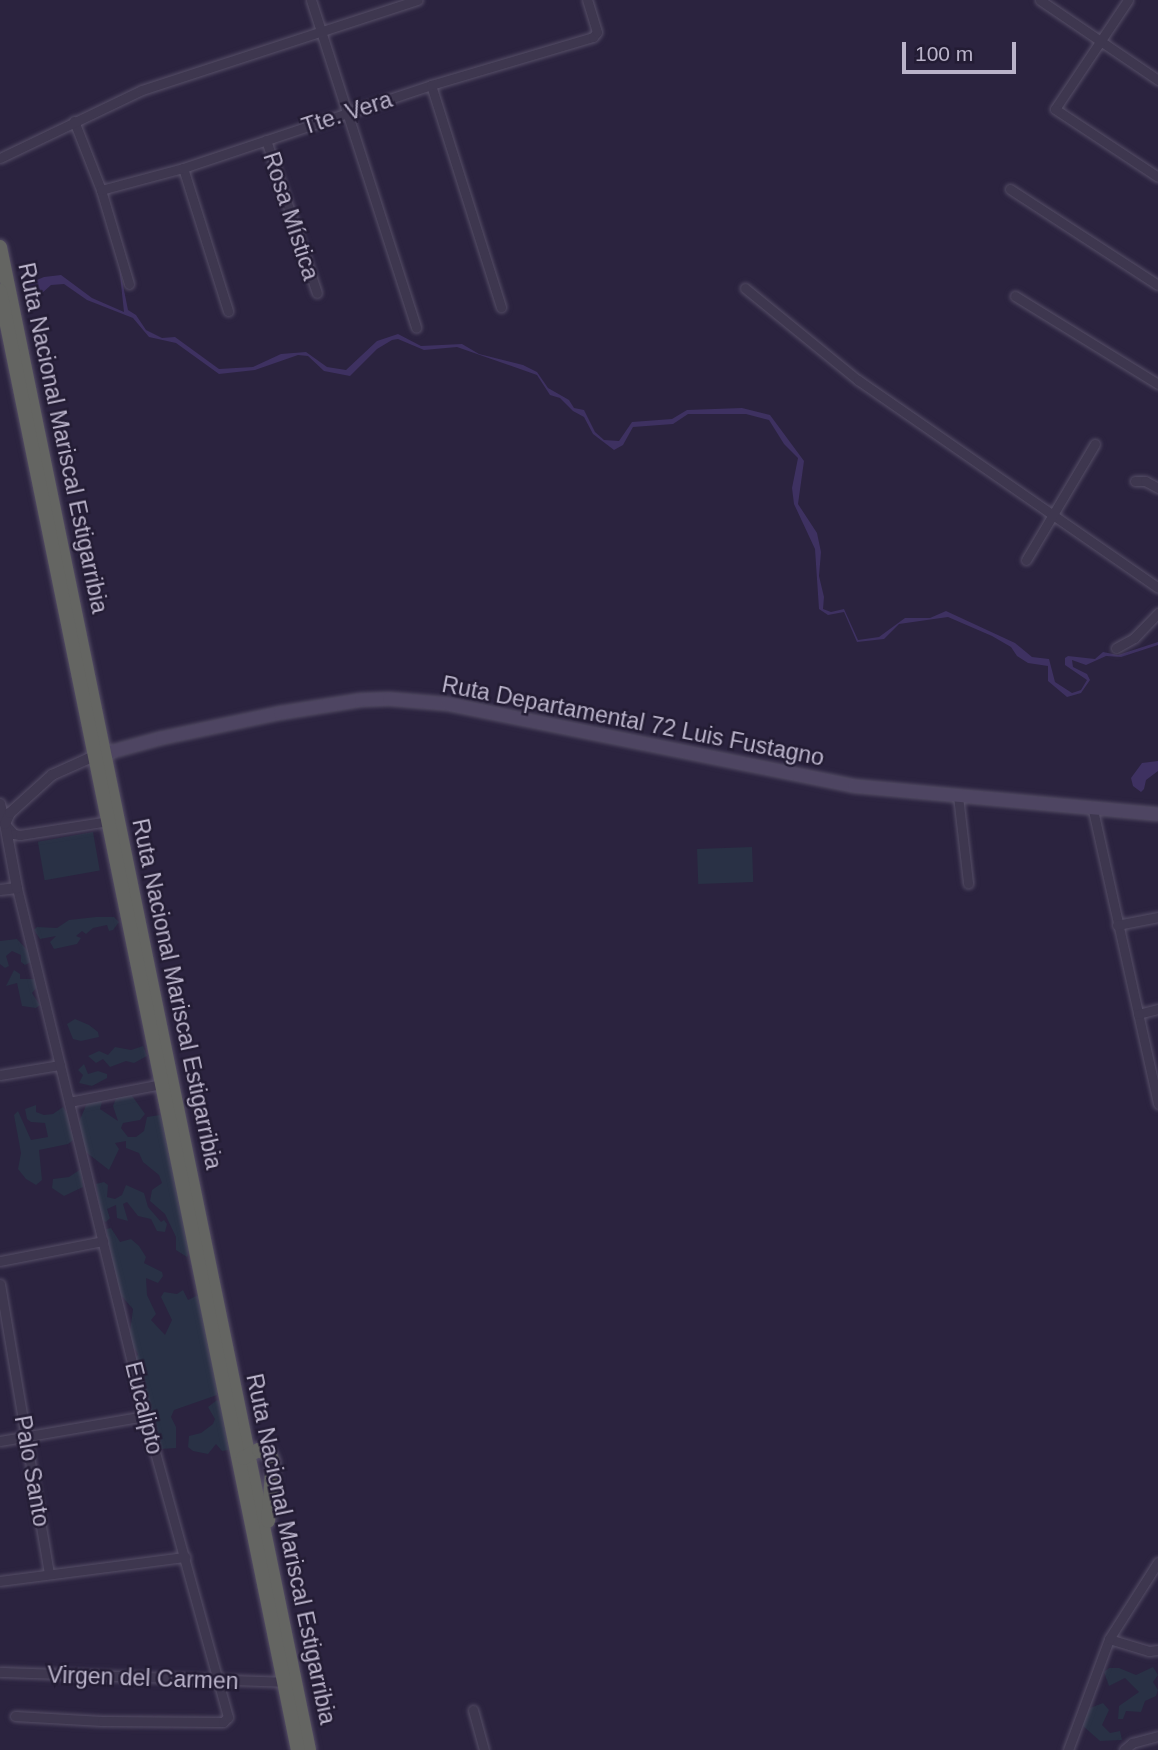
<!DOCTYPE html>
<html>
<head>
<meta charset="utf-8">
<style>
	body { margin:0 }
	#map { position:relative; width:1158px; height:1750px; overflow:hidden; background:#2b233f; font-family:Arial,sans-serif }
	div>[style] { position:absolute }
	.green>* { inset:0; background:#293145; transform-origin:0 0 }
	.water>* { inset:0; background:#3e3161 }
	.roads { filter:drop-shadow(0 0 2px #564f67) drop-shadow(0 0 2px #564f67) }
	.minor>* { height:9px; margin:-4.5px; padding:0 4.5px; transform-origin:4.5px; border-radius:4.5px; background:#3e374f }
	.tertiary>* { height:10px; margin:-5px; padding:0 5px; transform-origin:5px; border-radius:5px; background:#3e374f }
	.secondary>* { height:12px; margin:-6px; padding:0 6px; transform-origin:6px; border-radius:6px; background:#4e4562 }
	.trunk>* { height:14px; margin:-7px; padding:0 7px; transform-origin:7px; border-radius:7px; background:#646562 }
	span { translate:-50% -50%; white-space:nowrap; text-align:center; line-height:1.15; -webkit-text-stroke:5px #231c34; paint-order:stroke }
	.street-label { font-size:23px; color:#bab3ca }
	.scale { position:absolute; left:902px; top:42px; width:114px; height:32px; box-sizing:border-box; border:4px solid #bab3ca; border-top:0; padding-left:9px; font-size:21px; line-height:24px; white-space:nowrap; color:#bab3ca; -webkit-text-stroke:5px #231c34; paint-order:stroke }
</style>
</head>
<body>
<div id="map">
	<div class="green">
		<div style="left:93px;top:832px;width:39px;height:56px;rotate:80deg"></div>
		<div style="left:752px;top:847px;width:35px;height:55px;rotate:88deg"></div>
		<div style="clip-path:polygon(96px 917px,114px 917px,119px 922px,113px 930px,109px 931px,107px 925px,93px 928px,86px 934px,82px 931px,76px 936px,81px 938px,77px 944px,54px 949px,50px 942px,56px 936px,40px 939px,34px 930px,37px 927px,57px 928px,69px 920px)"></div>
		<div style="clip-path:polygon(17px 939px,29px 952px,31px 962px,25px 965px,21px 962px,21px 955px,12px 951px,6px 956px,9px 966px,5px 968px,0 964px,0 941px)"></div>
		<div style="clip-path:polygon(14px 970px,20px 974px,20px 979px,34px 979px,37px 987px,32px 993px,40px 1005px,36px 1008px,22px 1006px,17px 983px,6px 986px)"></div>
		<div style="clip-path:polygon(75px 1019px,89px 1025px,98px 1032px,99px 1037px,81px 1041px,73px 1039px,67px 1024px)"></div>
		<div style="clip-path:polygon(143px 1046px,147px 1056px,134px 1063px,126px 1061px,110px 1067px,103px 1059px,96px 1063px,88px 1056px,99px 1051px,108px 1055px,115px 1047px,131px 1050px)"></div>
		<div style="clip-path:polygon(84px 1064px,88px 1074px,98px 1071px,107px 1074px,107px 1078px,92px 1086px,79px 1083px,83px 1075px,78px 1070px)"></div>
		<div style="clip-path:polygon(130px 1093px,145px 1114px,140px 1120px,123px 1123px,121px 1128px,128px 1137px,136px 1137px,144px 1131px,147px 1117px,160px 1115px,165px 1129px,191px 1246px,187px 1257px,176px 1250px,176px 1237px,165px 1214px,150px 1201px,152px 1190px,162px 1183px,159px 1175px,143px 1162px,139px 1153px,126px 1148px,126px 1141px,115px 1143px,119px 1149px,109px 1170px,82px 1149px,79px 1122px,87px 1103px,98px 1098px,102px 1102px,100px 1109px,118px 1121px,113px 1106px,117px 1096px)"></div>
		<div style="clip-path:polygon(36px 1105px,36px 1112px,44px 1115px,53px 1114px,63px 1107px,71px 1120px,70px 1130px,76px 1138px,68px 1144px,39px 1150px,42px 1180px,36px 1185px,26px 1179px,18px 1169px,21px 1153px,14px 1115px,18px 1111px,31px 1140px,48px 1137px,45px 1123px,31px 1122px,27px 1119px,25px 1109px)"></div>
		<div style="clip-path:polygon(81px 1169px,83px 1187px,64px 1196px,52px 1188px,53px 1179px,69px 1177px)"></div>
		<div style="clip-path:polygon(104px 1182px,108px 1185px,107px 1197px,115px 1199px,122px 1195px,126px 1185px,144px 1193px,148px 1207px,161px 1222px,164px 1220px,167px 1224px,165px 1232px,157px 1231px,151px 1219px,138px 1216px,127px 1202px,123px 1204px,128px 1221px,117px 1218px,116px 1205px,107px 1209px,110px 1218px,106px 1222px,102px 1220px,96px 1184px)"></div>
		<div style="clip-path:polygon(111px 1228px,120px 1242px,131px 1239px,139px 1246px,146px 1257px,144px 1263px,162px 1272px,163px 1276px,158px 1283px,146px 1278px,147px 1295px,156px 1314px,151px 1320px,165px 1335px,172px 1320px,161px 1297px,164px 1292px,177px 1294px,183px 1290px,188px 1300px,200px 1294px,219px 1382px,217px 1395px,174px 1410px,171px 1417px,176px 1427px,176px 1448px,161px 1449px,155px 1416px,148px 1413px,142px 1389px,145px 1380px,137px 1370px,135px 1359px,138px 1354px,129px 1340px,133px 1309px,119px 1293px,106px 1229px)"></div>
		<div style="clip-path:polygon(217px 1400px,223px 1404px,229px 1450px,222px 1451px,216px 1444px,208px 1454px,193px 1451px,188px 1447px,189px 1436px,201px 1433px,213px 1424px,215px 1419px,208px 1407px)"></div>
		<div style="clip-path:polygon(1153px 1667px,1158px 1675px,1153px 1682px,1158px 1690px,1156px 1696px,1145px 1701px,1141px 1712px,1126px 1711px,1123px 1719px,1118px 1719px,1119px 1706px,1139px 1692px,1125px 1678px,1109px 1686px,1104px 1672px,1109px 1668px,1119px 1668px,1136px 1675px)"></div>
		<div style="clip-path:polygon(1103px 1703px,1109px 1710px,1102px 1725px,1110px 1733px,1120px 1731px,1122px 1740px,1100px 1741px,1082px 1725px,1085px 1710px)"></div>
	</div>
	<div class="water">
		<div style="clip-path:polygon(119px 265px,128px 310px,136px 315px,146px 330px,162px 338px,175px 337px,219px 369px,253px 367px,281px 354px,306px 352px,327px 367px,346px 370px,377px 341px,398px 334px,421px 346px,462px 344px,479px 354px,523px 365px,537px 372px,548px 388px,569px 400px,574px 408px,584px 410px,595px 432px,604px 440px,619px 441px,632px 422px,672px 419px,687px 410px,742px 408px,770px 415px,804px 461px,798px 504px,817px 533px,821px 552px,819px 576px,824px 597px,823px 609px,831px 612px,844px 609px,858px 640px,879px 637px,905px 618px,930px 618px,946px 611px,1015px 643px,1032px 657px,1049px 659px,1055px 682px,1072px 693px,1081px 690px,1087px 680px,1065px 665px,1065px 658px,1068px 656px,1095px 659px,1103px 652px,1118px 655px,1158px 642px,1158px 645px,1121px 657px,1106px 656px,1086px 665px,1072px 660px,1073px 667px,1087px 674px,1090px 680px,1081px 693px,1067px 697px,1048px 681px,1048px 666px,1028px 663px,1017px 656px,1011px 647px,992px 636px,948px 617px,899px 624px,884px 639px,857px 642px,844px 612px,828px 615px,819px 609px,815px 549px,794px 504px,792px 488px,798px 458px,784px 444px,769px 420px,746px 414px,688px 414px,673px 424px,633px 427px,623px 445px,614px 450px,593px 434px,584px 417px,573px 411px,560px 398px,550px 395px,537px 375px,457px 347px,424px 350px,398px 339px,392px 340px,377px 349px,350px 376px,324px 371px,308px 356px,298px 355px,255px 370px,219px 374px,176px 343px,149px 337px,133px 318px,87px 300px,64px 284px,51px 285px,30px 304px,25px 285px,44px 277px,61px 275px,92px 298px,124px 312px)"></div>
		<div style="clip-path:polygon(1158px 761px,1158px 771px,1146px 780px,1144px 789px,1141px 792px,1133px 786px,1131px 778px,1142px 763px)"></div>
	</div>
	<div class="roads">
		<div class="minor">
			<div style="left:311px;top:0;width:344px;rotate:72.2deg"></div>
			<div style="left:1040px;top:0;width:143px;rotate:34.1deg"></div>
			<div style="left:1128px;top:0;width:131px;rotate:123.8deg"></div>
			<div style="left:1055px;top:109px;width:123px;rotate:33.4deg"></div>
			<div style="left:431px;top:85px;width:233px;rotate:72.5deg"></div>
			<div style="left:74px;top:121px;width:74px;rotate:68.6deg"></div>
			<div style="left:101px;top:190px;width:98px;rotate:73.4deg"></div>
			<div style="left:266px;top:140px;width:161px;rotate:71.6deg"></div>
			<div style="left:0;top:158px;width:157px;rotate:-25.6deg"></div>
			<div style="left:142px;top:90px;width:290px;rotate:-18.1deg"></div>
			<div style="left:183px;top:168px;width:150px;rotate:72.5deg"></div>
			<div style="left:1010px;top:189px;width:176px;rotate:33deg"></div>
			<div style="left:101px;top:190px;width:85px;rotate:-15deg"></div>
			<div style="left:183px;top:168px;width:262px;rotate:-18.5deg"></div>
			<div style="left:431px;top:85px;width:169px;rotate:-16.5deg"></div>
			<div style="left:593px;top:37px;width:6px;rotate:-51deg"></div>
			<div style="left:597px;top:32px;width:34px;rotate:-107deg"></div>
			<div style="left:745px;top:288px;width:146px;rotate:39.2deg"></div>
			<div style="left:858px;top:380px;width:365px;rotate:34.7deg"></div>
			<div style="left:1015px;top:296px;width:168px;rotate:31.6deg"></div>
			<div style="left:1135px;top:481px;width:10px"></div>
			<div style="left:1145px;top:481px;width:15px;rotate:28deg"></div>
			<div style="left:1026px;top:560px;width:135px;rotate:-59.3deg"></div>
			<div style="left:1116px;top:648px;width:21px;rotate:-29deg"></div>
			<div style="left:1134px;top:638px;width:35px;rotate:-46deg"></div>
			<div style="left:958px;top:796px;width:88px;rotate:83.4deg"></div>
			<div style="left:0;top:803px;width:22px;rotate:77deg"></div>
			<div style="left:5px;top:824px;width:13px;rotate:48deg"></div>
			<div style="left:14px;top:834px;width:6px;rotate:9deg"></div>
			<div style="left:20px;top:835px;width:89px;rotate:-9deg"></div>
			<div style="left:1093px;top:810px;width:301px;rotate:77.5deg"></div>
			<div style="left:1117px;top:925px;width:42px;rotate:-11deg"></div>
			<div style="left:1138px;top:1014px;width:21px;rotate:-14deg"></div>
			<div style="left:0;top:1075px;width:61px;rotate:-9.5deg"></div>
			<div style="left:69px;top:1102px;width:95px;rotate:-11deg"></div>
			<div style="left:0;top:1261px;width:105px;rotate:-11deg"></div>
			<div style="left:0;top:1284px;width:294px;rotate:80.4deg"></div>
			<div style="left:0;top:1441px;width:147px;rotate:-9.8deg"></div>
			<div style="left:0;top:1581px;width:187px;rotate:-7.4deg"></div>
			<div style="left:1109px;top:1639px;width:42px;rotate:16.7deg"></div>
			<div style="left:1149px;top:1651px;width:9px;rotate:-6deg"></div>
			<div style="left:0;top:1672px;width:285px;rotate:2deg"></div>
			<div style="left:473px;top:1710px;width:41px;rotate:74.6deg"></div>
			<div style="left:15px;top:1716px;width:87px;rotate:3.3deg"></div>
			<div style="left:102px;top:1721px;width:121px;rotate:0.5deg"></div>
			<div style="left:223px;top:1722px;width:7px;rotate:-45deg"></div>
			<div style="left:228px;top:1717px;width:312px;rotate:-105.4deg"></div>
			<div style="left:145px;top:1416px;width:543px;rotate:-103.63deg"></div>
			<div style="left:1068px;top:1750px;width:118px;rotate:-69.7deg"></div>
			<div style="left:1109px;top:1639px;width:91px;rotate:-57.5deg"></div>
			<div style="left:1124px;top:1750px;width:11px;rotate:-41deg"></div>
			<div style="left:1132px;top:1743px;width:27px;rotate:-15deg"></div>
		</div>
		<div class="tertiary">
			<div style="left:0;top:890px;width:17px;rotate:-7deg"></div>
			<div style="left:17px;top:888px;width:65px;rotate:-100.6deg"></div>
			<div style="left:5px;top:824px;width:12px;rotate:-66deg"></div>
			<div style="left:10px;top:813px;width:57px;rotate:-42.1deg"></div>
			<div style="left:52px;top:775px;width:46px;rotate:-24.3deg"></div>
		</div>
		<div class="secondary">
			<div style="left:96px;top:756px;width:68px;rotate:-15.3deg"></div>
			<div style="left:162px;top:738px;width:121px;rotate:-12deg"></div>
			<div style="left:280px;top:713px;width:82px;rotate:-9.1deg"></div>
			<div style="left:361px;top:700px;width:28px;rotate:-2deg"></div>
			<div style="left:389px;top:699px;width:59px;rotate:4.8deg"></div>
			<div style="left:448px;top:704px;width:414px;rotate:11.4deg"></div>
			<div style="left:854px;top:786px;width:305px;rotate:5.3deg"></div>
		</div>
		<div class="trunk">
			<div style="left:0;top:247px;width:1534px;rotate:78.38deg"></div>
			<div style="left:0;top:291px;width:1489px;rotate:78.46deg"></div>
			<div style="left:243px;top:1458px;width:18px;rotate:-27deg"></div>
			<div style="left:259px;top:1450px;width:12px;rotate:24deg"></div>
			<div style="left:270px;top:1455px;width:8px;rotate:67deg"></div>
			<div style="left:273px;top:1462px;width:59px;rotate:94.8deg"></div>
		</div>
	</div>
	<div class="street-label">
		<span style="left:347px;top:113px;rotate:-18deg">Tte. Vera</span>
		<span style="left:291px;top:216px;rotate:72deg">Rosa Mística</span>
		<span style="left:63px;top:438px;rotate:78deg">Ruta Nacional Mariscal Estigarribia</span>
		<span style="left:633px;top:721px;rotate:11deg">Ruta Departamental 72 Luis Fustagno</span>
		<span style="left:177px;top:994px;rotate:78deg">Ruta Nacional Mariscal Estigarribia</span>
		<span style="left:144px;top:1408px;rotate:76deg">Eucalipto</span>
		<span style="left:32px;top:1471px;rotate:80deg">Palo Santo</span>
		<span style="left:291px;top:1549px;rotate:78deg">Ruta Nacional Mariscal Estigarribia</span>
		<span style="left:143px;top:1678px;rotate:2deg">Virgen del Carmen</span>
	</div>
	<div class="scale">100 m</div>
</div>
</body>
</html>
